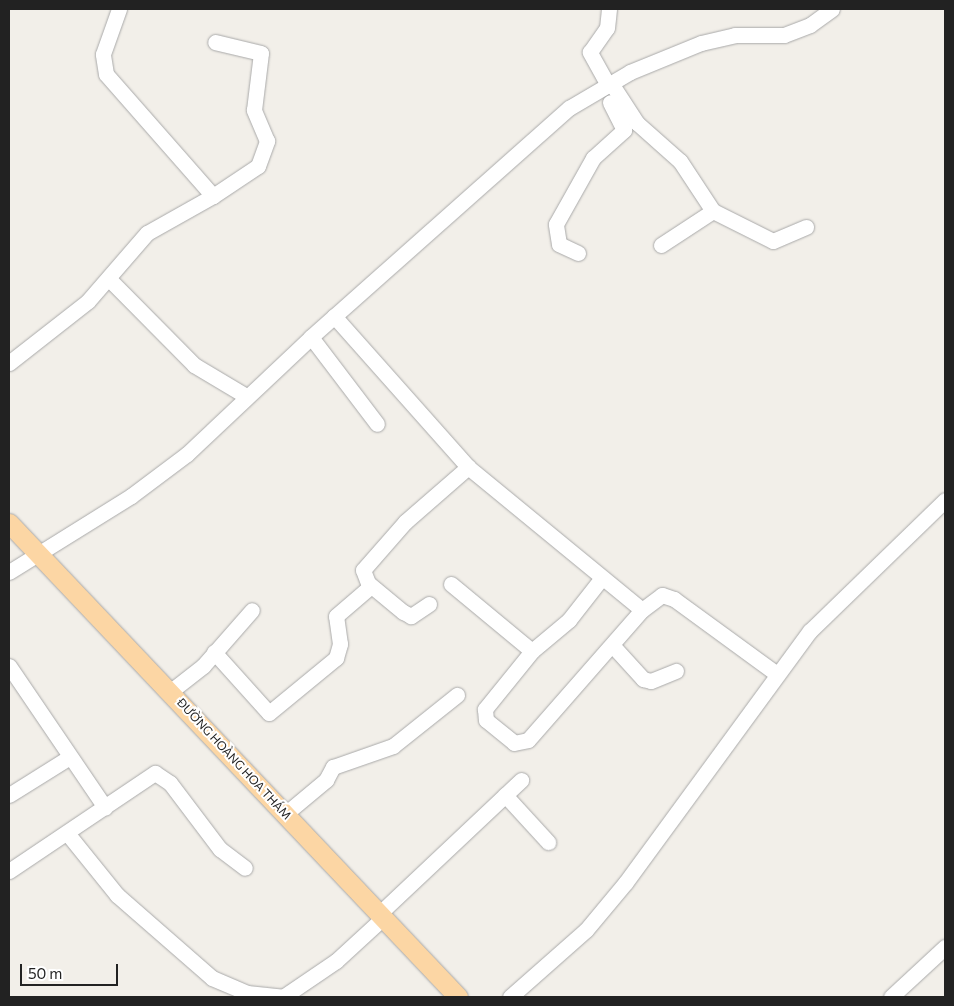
<!DOCTYPE html>
<html>
<head>
<meta charset="utf-8">
<style>
	body { margin:0 }
	#map { position:relative; width:954px; height:1006px; overflow:hidden; background:#f2efe9; font-family:Commissioner,sans-serif }
	div>[style] { position:absolute }
	.roads { filter:drop-shadow(0 0 1px #a9a9a9) drop-shadow(0 0 1px #a9a9a9) }
	.minor>* { height:15px; margin:-7.5px; padding:0 7.5px; transform-origin:7.5px; border-radius:7.5px; background:#fff }
	.major>* { height:19px; margin:-9.5px; padding:0 9.5px; transform-origin:9.5px; border-radius:9.5px; background:#fcd6a4 }
	span { translate:-50% -50%; white-space:nowrap; text-align:center; line-height:1.15; -webkit-text-stroke:4px #fff; paint-order:stroke }
	.street-label { font-size:12px; color:#222 }
	.frame { position:absolute; inset:0; border:10px solid #222; pointer-events:none }
	.scale { position:absolute; left:20px; top:964px; width:98px; height:22px; box-sizing:border-box; border:2px solid #222; border-top:0; padding-left:6px; font-size:15px; line-height:18px; white-space:nowrap; color:#222; -webkit-text-stroke:4px #fff; paint-order:stroke }
</style>
</head>
<body>
<div id="map">
	<div class="roads">
		<div class="minor">
			<div style="left:611px;top:83px;width:48px;rotate:57deg"></div>
			<div style="left:637px;top:123px;width:57px;rotate:41.5deg"></div>
			<div style="left:680px;top:161px;width:60px;rotate:56.6deg"></div>
			<div style="left:713px;top:211px;width:67px;rotate:26.6deg"></div>
			<div style="left:773px;top:241px;width:36px;rotate:-23deg"></div>
			<div style="left:608px;top:85px;width:38px;rotate:-119deg"></div>
			<div style="left:590px;top:52px;width:29px;rotate:-55deg"></div>
			<div style="left:607px;top:28px;width:19px;rotate:-84deg"></div>
			<div style="left:213px;top:196px;width:54px;rotate:-33.7deg"></div>
			<div style="left:258px;top:166px;width:27px;rotate:-70deg"></div>
			<div style="left:267px;top:141px;width:34px;rotate:-113deg"></div>
			<div style="left:254px;top:110px;width:57px;rotate:-83deg"></div>
			<div style="left:261px;top:53px;width:47px;rotate:-166.6deg"></div>
			<div style="left:661px;top:245px;width:62px;rotate:-33.2deg"></div>
			<div style="left:578px;top:253px;width:21px;rotate:-155deg"></div>
			<div style="left:559px;top:244px;width:20px;rotate:-99deg"></div>
			<div style="left:556px;top:224px;width:76px;rotate:-60.7deg"></div>
			<div style="left:593px;top:158px;width:42px;rotate:-42.1deg"></div>
			<div style="left:624px;top:130px;width:31px;rotate:-117deg"></div>
			<div style="left:110px;top:280px;width:120px;rotate:45.3deg"></div>
			<div style="left:194px;top:365px;width:61px;rotate:30.8deg"></div>
			<div style="left:334px;top:316px;width:202px;rotate:48.4deg"></div>
			<div style="left:468px;top:467px;width:225px;rotate:39.4deg"></div>
			<div style="left:311px;top:337px;width:109px;rotate:52.8deg"></div>
			<div style="left:9px;top:363px;width:100px;rotate:-38.1deg"></div>
			<div style="left:88px;top:301px;width:90px;rotate:-49.1deg"></div>
			<div style="left:147px;top:233px;width:76px;rotate:-29.3deg"></div>
			<div style="left:213px;top:196px;width:162px;rotate:-131.3deg"></div>
			<div style="left:106px;top:74px;width:20px;rotate:-99deg"></div>
			<div style="left:103px;top:54px;width:48px;rotate:-70.4deg"></div>
			<div style="left:9px;top:572px;width:144px;rotate:-31.9deg"></div>
			<div style="left:131px;top:496px;width:70px;rotate:-36.9deg"></div>
			<div style="left:187px;top:454px;width:170px;rotate:-43.3deg"></div>
			<div style="left:311px;top:337px;width:345px;rotate:-41.6deg"></div>
			<div style="left:569px;top:108px;width:71px;rotate:-30.5deg"></div>
			<div style="left:630px;top:72px;width:77px;rotate:-22.2deg"></div>
			<div style="left:701px;top:43px;width:35px;rotate:-13deg"></div>
			<div style="left:735px;top:35px;width:49px"></div>
			<div style="left:784px;top:35px;width:28px;rotate:-21deg"></div>
			<div style="left:810px;top:25px;width:27px;rotate:-36deg"></div>
			<div style="left:601px;top:579px;width:52px;rotate:128deg"></div>
			<div style="left:569px;top:620px;width:48px;rotate:140deg"></div>
			<div style="left:532px;top:651px;width:75px;rotate:129deg"></div>
			<div style="left:485px;top:709px;width:11px;rotate:85deg"></div>
			<div style="left:486px;top:720px;width:36px;rotate:39deg"></div>
			<div style="left:514px;top:743px;width:14px;rotate:-12deg"></div>
			<div style="left:528px;top:740px;width:173px;rotate:-48.8deg"></div>
			<div style="left:642px;top:610px;width:25px;rotate:-37deg"></div>
			<div style="left:662px;top:595px;width:13px;rotate:18deg"></div>
			<div style="left:674px;top:599px;width:127px;rotate:36.1deg"></div>
			<div style="left:451px;top:584px;width:105px;rotate:39.6deg"></div>
			<div style="left:429px;top:604px;width:22px;rotate:146deg"></div>
			<div style="left:411px;top:616px;width:9px;rotate:-153deg"></div>
			<div style="left:403px;top:612px;width:45px;rotate:-140.4deg"></div>
			<div style="left:368px;top:583px;width:14px;rotate:-111deg"></div>
			<div style="left:363px;top:570px;width:64px;rotate:-48.8deg"></div>
			<div style="left:405px;top:522px;width:84px;rotate:-41.1deg"></div>
			<div style="left:613px;top:646px;width:45px;rotate:47.7deg"></div>
			<div style="left:643px;top:679px;width:8px;rotate:14deg"></div>
			<div style="left:651px;top:681px;width:27px;rotate:-22deg"></div>
			<div style="left:214px;top:652px;width:82px;rotate:48deg"></div>
			<div style="left:269px;top:713px;width:87px;rotate:-39.4deg"></div>
			<div style="left:336px;top:658px;width:15px;rotate:-74deg"></div>
			<div style="left:340px;top:644px;width:28px;rotate:-98deg"></div>
			<div style="left:336px;top:616px;width:46px;rotate:-40.6deg"></div>
			<div style="left:9px;top:666px;width:171px;rotate:55.8deg"></div>
			<div style="left:171px;top:691px;width:41px;rotate:-38deg"></div>
			<div style="left:203px;top:666px;width:74px;rotate:-48.8deg"></div>
			<div style="left:9px;top:795px;width:70px;rotate:-32.1deg"></div>
			<div style="left:505px;top:795px;width:64px;rotate:47.5deg"></div>
			<div style="left:284px;top:815px;width:55px;rotate:-39.8deg"></div>
			<div style="left:326px;top:780px;width:15px;rotate:-62deg"></div>
			<div style="left:333px;top:767px;width:64px;rotate:-19.3deg"></div>
			<div style="left:393px;top:746px;width:82px;rotate:-38.6deg"></div>
			<div style="left:67px;top:833px;width:80px;rotate:51.1deg"></div>
			<div style="left:117px;top:895px;width:126px;rotate:41.1deg"></div>
			<div style="left:212px;top:978px;width:38px;rotate:23deg"></div>
			<div style="left:247px;top:993px;width:36px;rotate:6deg"></div>
			<div style="left:9px;top:871px;width:176px;rotate:-33.9deg"></div>
			<div style="left:155px;top:773px;width:18px;rotate:34deg"></div>
			<div style="left:170px;top:783px;width:83px;rotate:52.9deg"></div>
			<div style="left:220px;top:849px;width:31px;rotate:37deg"></div>
			<div style="left:380px;top:913px;width:194px;rotate:-43.3deg"></div>
			<div style="left:283px;top:997px;width:64px;rotate:-34.2deg"></div>
			<div style="left:336px;top:961px;width:65px;rotate:-42.5deg"></div>
			<div style="left:510px;top:997px;width:101px;rotate:-41.4deg"></div>
			<div style="left:586px;top:930px;width:62px;rotate:-50.2deg"></div>
			<div style="left:626px;top:882px;width:311px;rotate:-53.8deg"></div>
			<div style="left:810px;top:631px;width:188px;rotate:-44.1deg"></div>
			<div style="left:891px;top:997px;width:74px;rotate:-42.8deg"></div>
		</div>
		<div class="major">
			<div style="left:9px;top:523px;width:653px;rotate:46.55deg"></div>
		</div>
	</div>
	<div class="street-label">
		<span style="left:234px;top:759px;rotate:47deg">ĐƯỜNG HOÀNG HOA THÁM</span>
	</div>
	<div class="frame"></div>
	<div class="scale">50 m</div>
</div>
</body>
</html>
